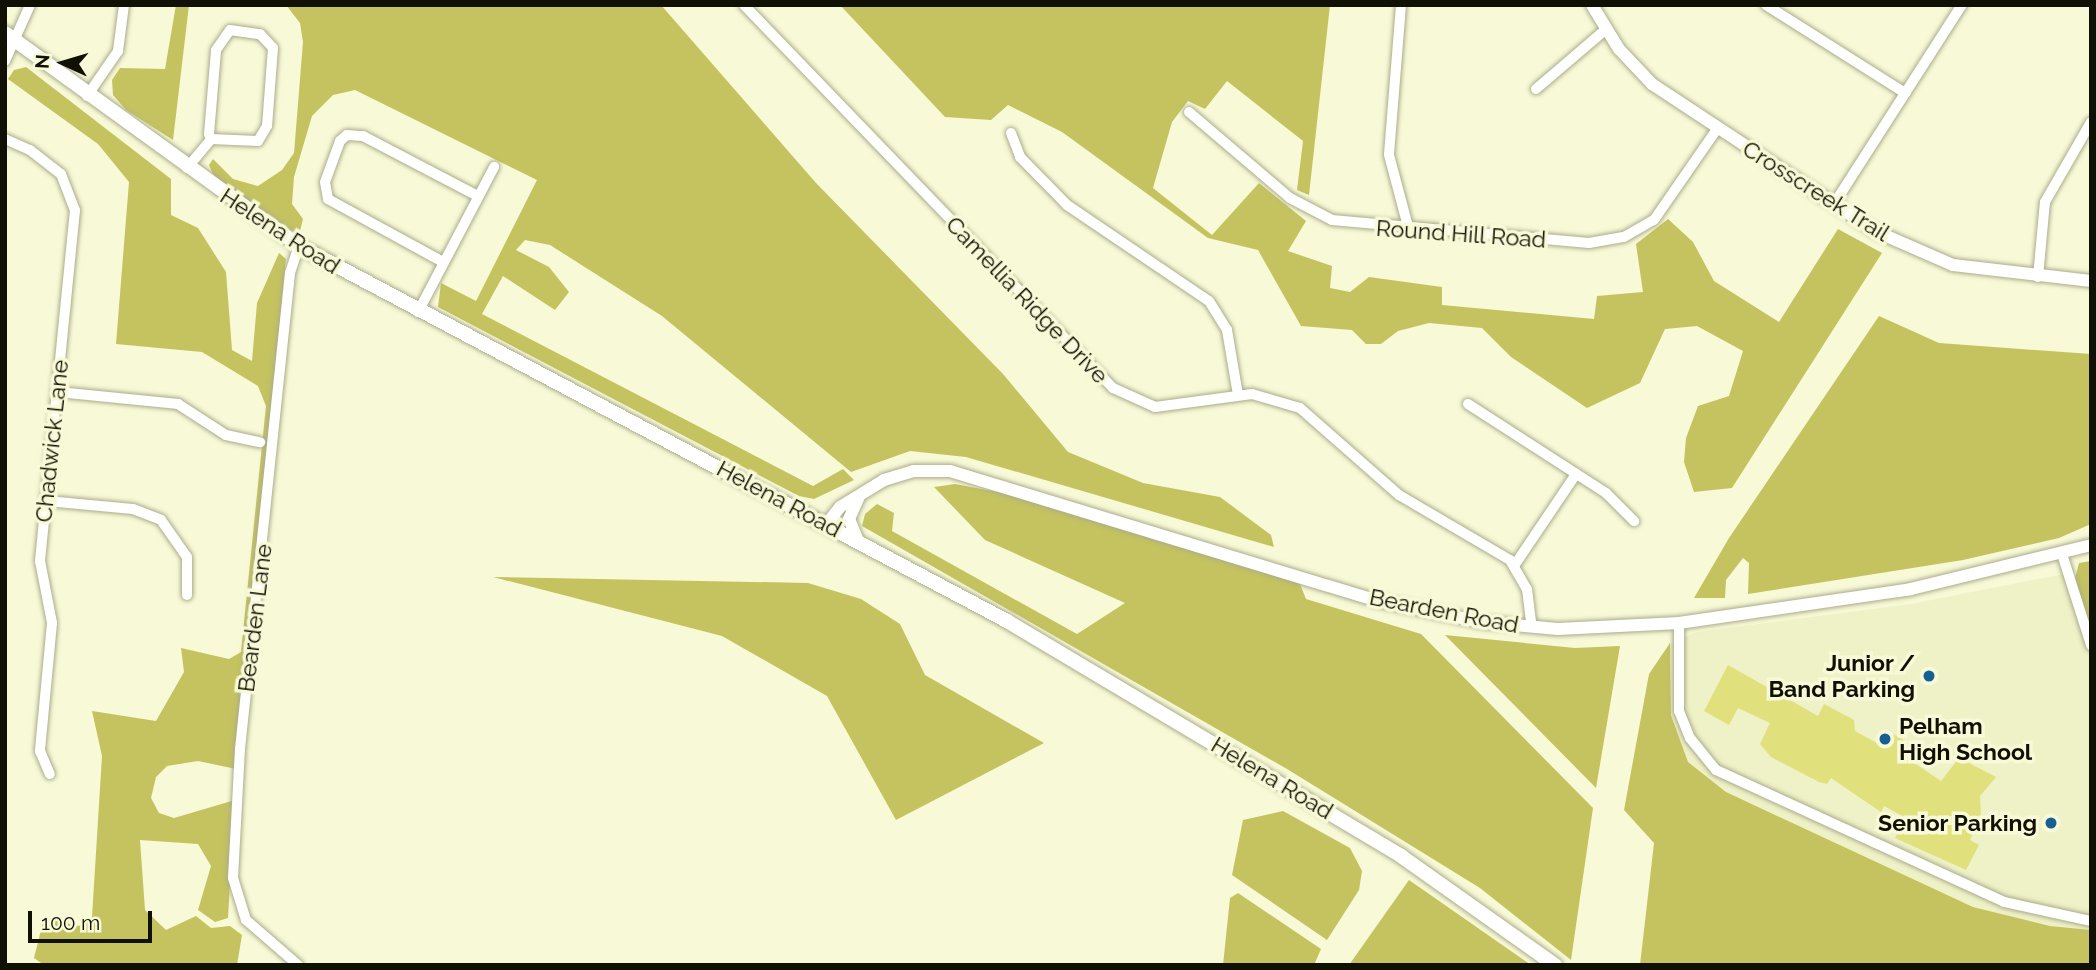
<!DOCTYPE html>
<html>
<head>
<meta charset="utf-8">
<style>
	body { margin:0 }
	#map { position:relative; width:2096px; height:970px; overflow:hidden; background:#f8f9d6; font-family:Raleway,sans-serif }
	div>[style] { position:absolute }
	.built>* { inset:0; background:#eff1c6 }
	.forest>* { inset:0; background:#c4c360 }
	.building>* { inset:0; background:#e0e07d }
	.roads { filter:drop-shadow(0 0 2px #abac8b) drop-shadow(0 0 2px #abac8b) }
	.minor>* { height:10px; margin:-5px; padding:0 5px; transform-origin:5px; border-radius:5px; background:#fff }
	.tertiary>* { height:12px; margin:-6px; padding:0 6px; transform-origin:6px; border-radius:6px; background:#fff }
	.secondary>* { height:14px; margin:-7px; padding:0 7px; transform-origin:7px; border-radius:7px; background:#fff }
	.dots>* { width:19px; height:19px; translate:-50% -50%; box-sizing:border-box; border:4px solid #f8f9d6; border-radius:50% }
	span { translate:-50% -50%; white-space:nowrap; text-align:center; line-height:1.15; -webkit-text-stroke:7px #f8f9d6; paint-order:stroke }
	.street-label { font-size:23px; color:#101005 }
	.poi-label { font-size:23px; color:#101005; font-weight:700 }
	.right { translate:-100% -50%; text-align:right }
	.left { translate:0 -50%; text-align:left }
	.frame { position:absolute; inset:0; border:7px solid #101005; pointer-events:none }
	.north { position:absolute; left:28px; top:28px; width:70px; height:70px; -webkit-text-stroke:5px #f8f9d6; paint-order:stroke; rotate:274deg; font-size:19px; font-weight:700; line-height:28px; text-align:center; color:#101005 }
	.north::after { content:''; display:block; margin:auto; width:24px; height:32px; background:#101005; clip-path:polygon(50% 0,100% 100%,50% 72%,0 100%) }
	.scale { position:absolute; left:28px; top:911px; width:124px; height:32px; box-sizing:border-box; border:4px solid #101005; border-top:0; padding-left:9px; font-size:21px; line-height:24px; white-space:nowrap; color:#101005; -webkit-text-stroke:5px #f8f9d6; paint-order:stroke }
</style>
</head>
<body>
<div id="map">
	<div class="built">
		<div style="clip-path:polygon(2074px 572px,2073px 586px,2091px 639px,2091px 930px,2050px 926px,1973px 907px,1726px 792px,1688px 762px,1671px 715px,1670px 643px,1697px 632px,1911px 604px)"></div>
	</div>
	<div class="forest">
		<div style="clip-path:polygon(176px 5px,189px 5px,173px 140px,126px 110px,113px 95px,112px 80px,120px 68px,165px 69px)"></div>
		<div style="clip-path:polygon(286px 5px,661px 5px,816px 183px,1003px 374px,1068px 452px,1143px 483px,1220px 497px,1271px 535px,1274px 547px,966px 457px,910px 451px,851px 472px,662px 316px,550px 245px,525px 240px,516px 250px,549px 267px,569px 292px,555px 310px,503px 276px,482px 314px,813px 486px,843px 469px,854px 480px,814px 499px,799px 496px,438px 307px,441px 283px,476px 301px,537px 180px,355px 90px,333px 95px,312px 116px,294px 177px,292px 204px,303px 219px,299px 235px,215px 179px,209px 165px,213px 159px,233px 179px,258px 186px,282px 170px,294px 153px,303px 42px,300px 23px)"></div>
		<div style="clip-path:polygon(840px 5px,1330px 5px,1309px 195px,1297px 190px,1303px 141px,1227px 81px,1205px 109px,1188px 101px,1172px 122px,1153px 188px,1212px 235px,1259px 183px,1306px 221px,1288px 251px,1332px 266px,1330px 288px,1350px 292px,1369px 277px,1442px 287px,1442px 305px,1594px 319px,1597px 296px,1643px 292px,1636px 244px,1668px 219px,1693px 242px,1714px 281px,1779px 322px,1838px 229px,1882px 253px,1732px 488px,1694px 492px,1684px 462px,1686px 438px,1698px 406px,1729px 396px,1743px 351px,1697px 326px,1665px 329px,1640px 383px,1587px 408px,1511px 357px,1482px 328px,1429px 323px,1398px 331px,1381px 344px,1366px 344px,1352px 330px,1301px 326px,1258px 250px,1208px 238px,1062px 132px,1008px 105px,991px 120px,945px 117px)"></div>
		<div style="clip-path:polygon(26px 67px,171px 179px,171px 215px,198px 228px,226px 272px,232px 350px,252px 361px,257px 303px,279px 253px,286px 259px,236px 769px,198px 761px,167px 766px,156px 777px,151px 798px,159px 813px,174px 818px,235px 800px,228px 918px,215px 922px,198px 910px,211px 866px,198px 844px,140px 840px,145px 910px,166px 930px,196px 916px,211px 928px,230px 926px,242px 935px,237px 965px,44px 965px,34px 958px,44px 918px,79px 926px,92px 917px,102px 756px,92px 711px,156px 721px,184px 672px,181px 648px,229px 659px,241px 652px,266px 406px,258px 386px,202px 352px,116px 344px,129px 182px,98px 144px,8px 79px,14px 70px)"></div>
		<div style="clip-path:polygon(1879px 316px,1939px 343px,2091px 354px,2091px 524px,2059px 538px,1963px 560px,1748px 594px,1749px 563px,1743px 558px,1726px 580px,1725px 598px,1694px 598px,1729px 538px)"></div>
		<div style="clip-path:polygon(955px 484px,1008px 494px,1300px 584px,1306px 599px,1421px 634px,1593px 808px,1571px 960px,1480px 888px,1287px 769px,862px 526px,865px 514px,877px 504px,894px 513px,892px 531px,1077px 634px,1125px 603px,985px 540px,934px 487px)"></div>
		<div style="clip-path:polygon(2091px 561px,2091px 639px,2073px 586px,2079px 563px)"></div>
		<div style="clip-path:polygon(493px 577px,808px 583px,861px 599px,900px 624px,925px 675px,1044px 743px,896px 820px,827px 696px,722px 636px)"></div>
		<div style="clip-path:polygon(1445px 635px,1575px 648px,1620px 646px,1596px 788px)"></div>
		<div style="clip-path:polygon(1670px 643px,1671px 715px,1688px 762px,1726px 792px,1973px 907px,2050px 926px,2091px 930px,2091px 965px,1640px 965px,1654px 843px,1624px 810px,1649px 674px)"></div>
		<div style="clip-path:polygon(1283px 811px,1350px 848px,1362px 871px,1359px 890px,1327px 940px,1232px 875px,1243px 820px)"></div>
		<div style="clip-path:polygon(1409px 880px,1531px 965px,1349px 965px)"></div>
		<div style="clip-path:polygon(1238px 893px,1321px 949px,1314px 965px,1223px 965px,1230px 898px)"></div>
	</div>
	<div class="building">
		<div style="clip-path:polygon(1728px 665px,1818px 716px,1824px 704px,1854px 720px,1855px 731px,1884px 747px,1891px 733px,1920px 749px,1913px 762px,1941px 781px,1959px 758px,1996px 777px,1980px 796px,1981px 818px,1970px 840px,1979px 845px,1966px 870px,1895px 838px,1906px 818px,1884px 806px,1881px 812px,1831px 778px,1827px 784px,1819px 782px,1771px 757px,1760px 744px,1770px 723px,1738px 708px,1729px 725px,1704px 711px)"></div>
	</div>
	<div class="roads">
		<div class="minor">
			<div style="left:744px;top:5px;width:532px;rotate:46.07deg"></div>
			<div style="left:1113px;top:388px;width:46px;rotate:24.3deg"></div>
			<div style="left:1155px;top:407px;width:98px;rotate:-7.6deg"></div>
			<div style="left:1252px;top:394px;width:50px;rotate:16.3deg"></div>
			<div style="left:1300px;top:408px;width:132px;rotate:41.3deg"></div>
			<div style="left:1399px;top:495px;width:129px;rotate:30.4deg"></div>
			<div style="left:1510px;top:560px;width:34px;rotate:60deg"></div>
			<div style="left:1527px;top:589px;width:38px;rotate:83deg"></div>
			<div style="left:1401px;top:5px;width:150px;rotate:94.6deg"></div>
			<div style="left:1389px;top:155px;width:78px;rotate:75.1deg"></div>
			<div style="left:1766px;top:5px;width:165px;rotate:32.3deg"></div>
			<div style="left:230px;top:30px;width:30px;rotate:8deg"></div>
			<div style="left:260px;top:34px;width:19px;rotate:47deg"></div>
			<div style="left:273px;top:48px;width:78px;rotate:94.4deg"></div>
			<div style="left:267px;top:126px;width:17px;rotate:121deg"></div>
			<div style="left:258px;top:141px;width:47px;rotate:-177.6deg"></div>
			<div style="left:211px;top:139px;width:5px;rotate:-112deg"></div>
			<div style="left:209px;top:134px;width:84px;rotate:-85.2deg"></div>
			<div style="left:216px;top:50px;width:24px;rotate:-55deg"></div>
			<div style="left:5px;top:61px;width:61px;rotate:-65.9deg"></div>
			<div style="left:1536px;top:89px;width:91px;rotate:-40.5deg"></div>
			<div style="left:87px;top:96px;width:55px;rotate:-55.4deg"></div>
			<div style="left:118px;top:51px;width:46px;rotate:-82.6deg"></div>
			<div style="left:1189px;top:112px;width:133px;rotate:40.4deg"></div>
			<div style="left:1290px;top:198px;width:47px;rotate:27.6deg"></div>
			<div style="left:1332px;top:220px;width:258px;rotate:5.1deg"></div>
			<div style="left:1589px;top:243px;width:36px;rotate:-10deg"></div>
			<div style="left:1624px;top:237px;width:34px;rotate:-30deg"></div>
			<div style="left:1654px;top:220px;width:111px;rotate:-55.3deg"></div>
			<div style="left:1011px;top:133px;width:26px;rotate:69deg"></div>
			<div style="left:1020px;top:157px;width:67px;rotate:45.6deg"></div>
			<div style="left:1067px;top:205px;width:171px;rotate:34.1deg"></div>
			<div style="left:1209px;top:301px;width:34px;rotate:58deg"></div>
			<div style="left:1227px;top:330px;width:66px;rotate:80.4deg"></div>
			<div style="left:5px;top:139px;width:27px;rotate:24deg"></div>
			<div style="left:30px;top:150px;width:39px;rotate:38deg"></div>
			<div style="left:61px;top:174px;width:39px;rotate:69deg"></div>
			<div style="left:75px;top:210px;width:353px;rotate:95.7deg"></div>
			<div style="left:40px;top:561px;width:63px;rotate:79deg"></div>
			<div style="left:52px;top:623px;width:129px;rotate:95.4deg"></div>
			<div style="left:40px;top:751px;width:25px;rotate:67deg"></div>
			<div style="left:187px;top:168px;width:38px;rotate:-50deg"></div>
			<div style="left:1834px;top:204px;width:237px;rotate:-57.3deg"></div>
			<div style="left:443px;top:262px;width:131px;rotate:-151.3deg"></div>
			<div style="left:328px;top:199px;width:17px;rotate:-100deg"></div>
			<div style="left:325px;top:182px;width:44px;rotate:-69.9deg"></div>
			<div style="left:340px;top:141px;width:9px;rotate:-41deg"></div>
			<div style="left:347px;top:135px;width:16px;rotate:4deg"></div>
			<div style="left:363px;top:136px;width:130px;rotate:27.6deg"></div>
			<div style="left:2038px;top:277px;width:75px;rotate:-84.7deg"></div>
			<div style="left:2045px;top:202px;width:92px;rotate:-60.1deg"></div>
			<div style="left:418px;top:312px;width:164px;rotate:-62.3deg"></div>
			<div style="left:58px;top:392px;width:121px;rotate:5.7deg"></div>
			<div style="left:178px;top:404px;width:57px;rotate:32.9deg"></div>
			<div style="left:226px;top:435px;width:35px;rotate:12deg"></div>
			<div style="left:1468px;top:404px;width:164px;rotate:32.8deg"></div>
			<div style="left:1606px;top:493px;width:40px;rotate:45deg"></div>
			<div style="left:47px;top:501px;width:86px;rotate:5.3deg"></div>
			<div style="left:133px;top:509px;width:30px;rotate:21deg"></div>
			<div style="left:161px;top:520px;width:45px;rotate:54.9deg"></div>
			<div style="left:187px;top:557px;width:38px;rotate:90deg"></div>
			<div style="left:2062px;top:554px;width:96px;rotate:72.3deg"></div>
			<div style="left:1514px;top:566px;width:111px;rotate:-56deg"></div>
			<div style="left:1679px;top:623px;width:88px;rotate:90deg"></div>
			<div style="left:1679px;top:711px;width:29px;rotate:68deg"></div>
			<div style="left:1690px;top:738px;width:41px;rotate:50.9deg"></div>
			<div style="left:1716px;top:770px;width:317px;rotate:24.6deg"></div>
			<div style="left:2004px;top:902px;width:89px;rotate:12.3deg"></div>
			<div style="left:298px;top:965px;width:69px;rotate:-139.1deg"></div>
			<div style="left:246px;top:920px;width:44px;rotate:-107.2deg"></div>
			<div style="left:233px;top:878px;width:129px;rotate:-86.9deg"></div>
			<div style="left:240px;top:749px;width:479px;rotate:-84deg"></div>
			<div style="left:290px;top:273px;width:28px;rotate:-72deg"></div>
		</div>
		<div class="tertiary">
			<div style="left:1592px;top:5px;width:52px;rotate:58.5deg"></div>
			<div style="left:1619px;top:49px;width:48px;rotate:46.7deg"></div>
			<div style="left:1652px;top:84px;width:267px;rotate:33.4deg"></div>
			<div style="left:1875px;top:231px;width:85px;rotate:23.6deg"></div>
			<div style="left:1953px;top:265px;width:139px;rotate:6.6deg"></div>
			<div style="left:826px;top:525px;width:23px;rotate:-52deg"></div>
			<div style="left:840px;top:507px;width:52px;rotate:-31.5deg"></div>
			<div style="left:884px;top:480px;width:31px;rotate:-17deg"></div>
			<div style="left:914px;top:471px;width:36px"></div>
			<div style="left:950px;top:471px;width:448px;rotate:16.9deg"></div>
			<div style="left:1379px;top:601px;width:104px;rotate:11.6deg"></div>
			<div style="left:1481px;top:622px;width:77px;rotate:5.2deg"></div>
			<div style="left:1558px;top:629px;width:121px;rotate:-2.8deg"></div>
			<div style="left:1679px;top:623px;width:234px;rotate:-8.3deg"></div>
			<div style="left:1911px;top:589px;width:185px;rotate:-13.7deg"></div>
			<div style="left:858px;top:541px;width:24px;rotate:-112deg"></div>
			<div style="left:849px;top:519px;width:24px;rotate:-66deg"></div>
		</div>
		<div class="secondary">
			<div style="left:5px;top:33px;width:363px;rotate:35.9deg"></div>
			<div style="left:299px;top:246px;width:801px;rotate:27.91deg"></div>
			<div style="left:1007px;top:621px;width:459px;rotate:30.8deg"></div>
			<div style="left:1401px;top:856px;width:189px;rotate:35.3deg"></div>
		</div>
	</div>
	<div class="dots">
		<div style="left:1929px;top:676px;background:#185f93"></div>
		<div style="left:1885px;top:739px;background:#185f93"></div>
		<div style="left:2051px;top:823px;background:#185f93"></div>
	</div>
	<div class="street-label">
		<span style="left:1816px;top:191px;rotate:32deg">Crosscreek Trail</span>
		<span style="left:280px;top:231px;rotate:33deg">Helena Road</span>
		<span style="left:1461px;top:234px;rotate:4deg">Round Hill Road</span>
		<span style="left:1027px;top:300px;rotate:46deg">Camellia Ridge Drive</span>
		<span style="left:52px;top:441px;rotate:-84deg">Chadwick Lane</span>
		<span style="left:779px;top:499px;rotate:28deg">Helena Road</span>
		<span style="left:1444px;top:611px;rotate:11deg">Bearden Road</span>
		<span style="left:255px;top:618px;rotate:-83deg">Bearden Lane</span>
		<span style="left:1272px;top:778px;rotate:31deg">Helena Road</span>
	</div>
	<div class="poi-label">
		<span class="right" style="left:1915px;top:676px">Junior /<br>Band Parking</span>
		<span class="left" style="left:1899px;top:739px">Pelham<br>High School</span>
		<span class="right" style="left:2037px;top:823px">Senior Parking</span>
	</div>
	<div class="frame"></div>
	<div class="north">N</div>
	<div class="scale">100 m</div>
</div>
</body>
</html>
